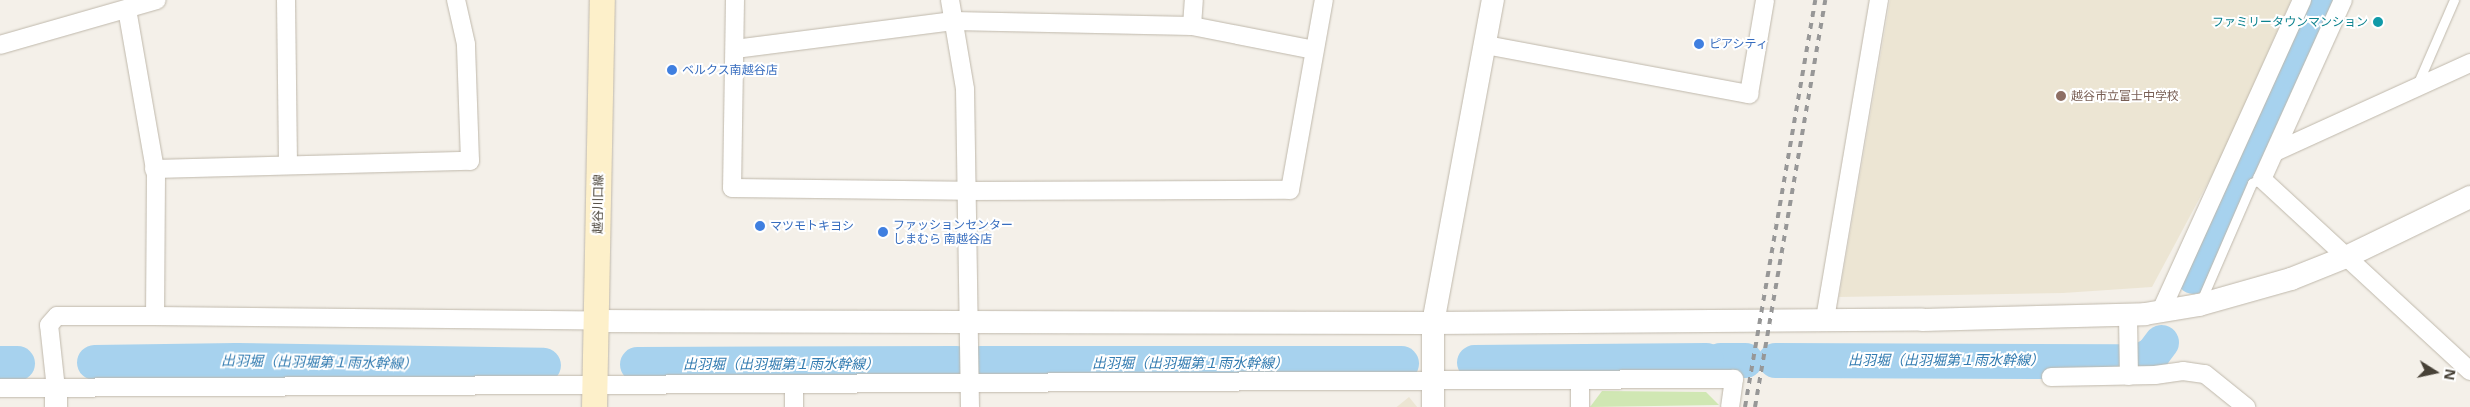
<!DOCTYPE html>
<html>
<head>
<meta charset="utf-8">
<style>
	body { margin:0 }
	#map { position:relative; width:2470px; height:407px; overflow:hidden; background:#f4f0e9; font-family:"Noto Sans","Noto Sans JP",sans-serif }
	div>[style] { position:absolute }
	.education>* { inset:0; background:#ece5d3; transform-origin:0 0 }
	.green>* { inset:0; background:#d0e7b3 }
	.river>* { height:35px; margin:-17.5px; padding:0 17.5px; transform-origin:17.5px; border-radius:17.5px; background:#a7d2ee }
	.roads { filter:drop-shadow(0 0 1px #bfb8ab) drop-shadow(0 0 1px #bfb8ab) }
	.service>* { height:9px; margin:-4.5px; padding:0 4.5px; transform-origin:4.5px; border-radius:4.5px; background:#fff }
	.minor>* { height:18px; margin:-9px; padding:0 9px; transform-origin:9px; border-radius:9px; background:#fff }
	.tertiary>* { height:22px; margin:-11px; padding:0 11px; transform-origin:11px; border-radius:11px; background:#fff }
	.secondary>* { height:25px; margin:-12.5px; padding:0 12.5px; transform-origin:12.5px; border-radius:12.5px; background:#fdf0ca }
	.rail>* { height:4px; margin-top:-2px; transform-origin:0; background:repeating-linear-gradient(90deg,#979797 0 6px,transparent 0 12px) }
	.dots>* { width:14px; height:14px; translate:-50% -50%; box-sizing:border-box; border:2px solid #fff; border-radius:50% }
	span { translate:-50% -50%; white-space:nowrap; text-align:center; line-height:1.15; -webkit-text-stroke:4px #fff; paint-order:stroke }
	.culture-label { font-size:12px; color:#0d838f }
	.right { translate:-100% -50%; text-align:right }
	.shop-label { font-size:12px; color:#366cbe }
	.left { translate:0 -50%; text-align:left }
	.education-label { font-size:12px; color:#785e54 }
	.street-label { font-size:12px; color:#474137 }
	.water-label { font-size:14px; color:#337cb1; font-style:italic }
	.north { position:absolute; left:2410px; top:347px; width:50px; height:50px; -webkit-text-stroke:4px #fff; paint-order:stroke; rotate:100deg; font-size:14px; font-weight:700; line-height:20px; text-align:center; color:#474137 }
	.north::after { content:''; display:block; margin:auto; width:18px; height:22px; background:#474137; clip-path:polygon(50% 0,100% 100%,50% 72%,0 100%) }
</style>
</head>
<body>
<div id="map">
	<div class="education">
		<div style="clip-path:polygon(1890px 0,2291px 0,2219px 162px,2152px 287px,2063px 293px,1839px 297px)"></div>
		<div style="left:1409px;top:397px;width:13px;height:419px;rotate:51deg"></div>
	</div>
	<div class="green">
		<div style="clip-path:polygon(1602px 391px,1706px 392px,1719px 405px,1590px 407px)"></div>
	</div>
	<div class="river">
		<div style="left:2193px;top:276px;width:302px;rotate:-66.2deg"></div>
		<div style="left:1720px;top:360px;width:25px"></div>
		<div style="left:1775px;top:360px;width:343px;rotate:0.2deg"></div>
		<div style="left:2138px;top:361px;width:16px;rotate:-27deg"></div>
		<div style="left:2152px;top:354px;width:15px;rotate:-53deg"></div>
		<div style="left:94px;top:362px;width:142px;rotate:-0.8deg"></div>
		<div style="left:236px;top:360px;width:307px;rotate:0.9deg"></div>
		<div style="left:1474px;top:362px;width:232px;rotate:-0.5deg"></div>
		<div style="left:0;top:363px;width:17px"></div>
		<div style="left:980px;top:363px;width:421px"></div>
		<div style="left:637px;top:364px;width:319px;rotate:-0.2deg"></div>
	</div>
	<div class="roads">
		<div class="service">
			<div style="left:2417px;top:85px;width:93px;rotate:-66.5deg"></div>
			<div style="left:2201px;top:301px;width:129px;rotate:-66.6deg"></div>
			<div style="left:2252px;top:183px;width:11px;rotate:-22deg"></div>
		</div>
		<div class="minor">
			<div style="left:286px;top:0;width:164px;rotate:89.3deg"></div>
			<div style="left:735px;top:0;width:188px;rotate:90.9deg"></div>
			<div style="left:732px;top:188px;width:233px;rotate:0.7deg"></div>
			<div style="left:965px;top:191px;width:325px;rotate:-0.2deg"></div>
			<div style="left:1290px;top:190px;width:193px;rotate:-79.9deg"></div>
			<div style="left:950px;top:0;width:90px;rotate:80.4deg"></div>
			<div style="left:965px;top:89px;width:318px;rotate:89.1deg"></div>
			<div style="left:2343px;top:0;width:196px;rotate:114.3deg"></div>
			<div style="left:2262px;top:179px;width:283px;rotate:42.7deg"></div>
			<div style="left:127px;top:9px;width:169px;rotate:80.1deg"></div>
			<div style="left:156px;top:176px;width:140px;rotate:90.4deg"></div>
			<div style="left:155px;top:316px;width:441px;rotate:0.6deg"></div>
			<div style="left:1192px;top:26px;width:26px;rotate:-86deg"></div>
			<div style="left:0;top:45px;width:163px;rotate:-16deg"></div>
			<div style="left:1486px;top:45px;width:268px;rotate:10.6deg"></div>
			<div style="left:1749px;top:94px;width:95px;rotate:-80.3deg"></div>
			<div style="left:735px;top:49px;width:220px;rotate:-7.3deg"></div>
			<div style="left:953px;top:21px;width:239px;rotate:1.2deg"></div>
			<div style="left:1192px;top:26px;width:124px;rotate:11.1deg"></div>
			<div style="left:2277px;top:151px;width:212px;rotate:-24.5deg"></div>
			<div style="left:154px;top:169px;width:316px;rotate:-1.5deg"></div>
			<div style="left:470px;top:161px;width:117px;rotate:-92deg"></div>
			<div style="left:466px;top:44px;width:45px;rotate:-102.8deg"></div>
			<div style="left:2160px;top:313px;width:344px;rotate:-65.6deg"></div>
			<div style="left:2128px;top:315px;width:61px;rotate:89.1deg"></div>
			<div style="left:1825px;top:319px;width:324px;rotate:-80.4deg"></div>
			<div style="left:2051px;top:377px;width:104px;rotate:-1.1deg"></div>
			<div style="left:2155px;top:375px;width:28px;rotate:-8deg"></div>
			<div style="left:2183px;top:371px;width:22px;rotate:8deg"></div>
			<div style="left:2205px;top:374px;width:53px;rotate:38.8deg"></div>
			<div style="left:1580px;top:381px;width:26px;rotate:90deg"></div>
			<div style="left:794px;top:386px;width:21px;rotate:90deg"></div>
			<div style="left:0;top:388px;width:1734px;rotate:-0.3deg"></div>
			<div style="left:1734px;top:379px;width:28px;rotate:98deg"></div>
			<div style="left:56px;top:389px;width:64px;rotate:-96.2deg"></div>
			<div style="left:49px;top:325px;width:12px;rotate:-48deg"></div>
			<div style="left:57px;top:316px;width:98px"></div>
		</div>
		<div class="tertiary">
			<div style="left:596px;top:321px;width:837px;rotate:0.14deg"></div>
			<div style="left:1433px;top:323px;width:489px;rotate:-0.4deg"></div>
			<div style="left:1922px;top:320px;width:223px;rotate:-1.5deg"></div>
			<div style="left:2145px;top:314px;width:55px;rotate:-9.5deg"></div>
			<div style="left:2199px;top:305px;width:96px;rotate:-15.8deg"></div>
			<div style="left:2291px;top:279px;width:59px;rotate:-21.8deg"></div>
			<div style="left:2346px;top:257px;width:138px;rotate:-25.8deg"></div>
			<div style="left:56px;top:389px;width:18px;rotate:90deg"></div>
			<div style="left:1433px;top:407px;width:84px;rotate:-90deg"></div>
			<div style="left:1433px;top:323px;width:329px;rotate:-79.5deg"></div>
		</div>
		<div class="secondary">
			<div style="left:594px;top:407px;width:407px;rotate:-88.9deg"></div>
		</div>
	</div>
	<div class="rail">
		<div style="left:1745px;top:407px;width:413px;rotate:-80.2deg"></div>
		<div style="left:1755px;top:407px;width:413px;rotate:-80.2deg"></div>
	</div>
	<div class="dots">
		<div style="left:2378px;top:22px;background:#0f9aa8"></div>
		<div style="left:1699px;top:44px;background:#3f7fe0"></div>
		<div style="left:672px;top:70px;background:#3f7fe0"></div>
		<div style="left:2061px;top:96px;background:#8d6e63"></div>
		<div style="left:760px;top:226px;background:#3f7fe0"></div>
		<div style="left:883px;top:232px;background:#3f7fe0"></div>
	</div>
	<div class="culture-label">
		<span class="right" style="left:2368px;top:22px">ファミリータウンマンション</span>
	</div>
	<div class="shop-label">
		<span class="left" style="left:1709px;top:44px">ピアシティ</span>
		<span class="left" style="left:682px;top:70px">ベルクス南越谷店</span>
		<span class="left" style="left:893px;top:232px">ファッションセンター<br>しまむら 南越谷店</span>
		<span class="left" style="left:770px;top:226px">マツモトキヨシ</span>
	</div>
	<div class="education-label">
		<span class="left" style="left:2071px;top:96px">越谷市立富士中学校</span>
	</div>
	<div class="street-label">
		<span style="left:598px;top:204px;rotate:-89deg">越谷川口線</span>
	</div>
	<div class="water-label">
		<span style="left:1946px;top:360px">出羽堀（出羽堀第１雨水幹線）</span>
		<span style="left:319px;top:362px;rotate:1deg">出羽堀（出羽堀第１雨水幹線）</span>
		<span style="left:1190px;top:363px">出羽堀（出羽堀第１雨水幹線）</span>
		<span style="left:781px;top:364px">出羽堀（出羽堀第１雨水幹線）</span>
	</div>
	<div class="north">N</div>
</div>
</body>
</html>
